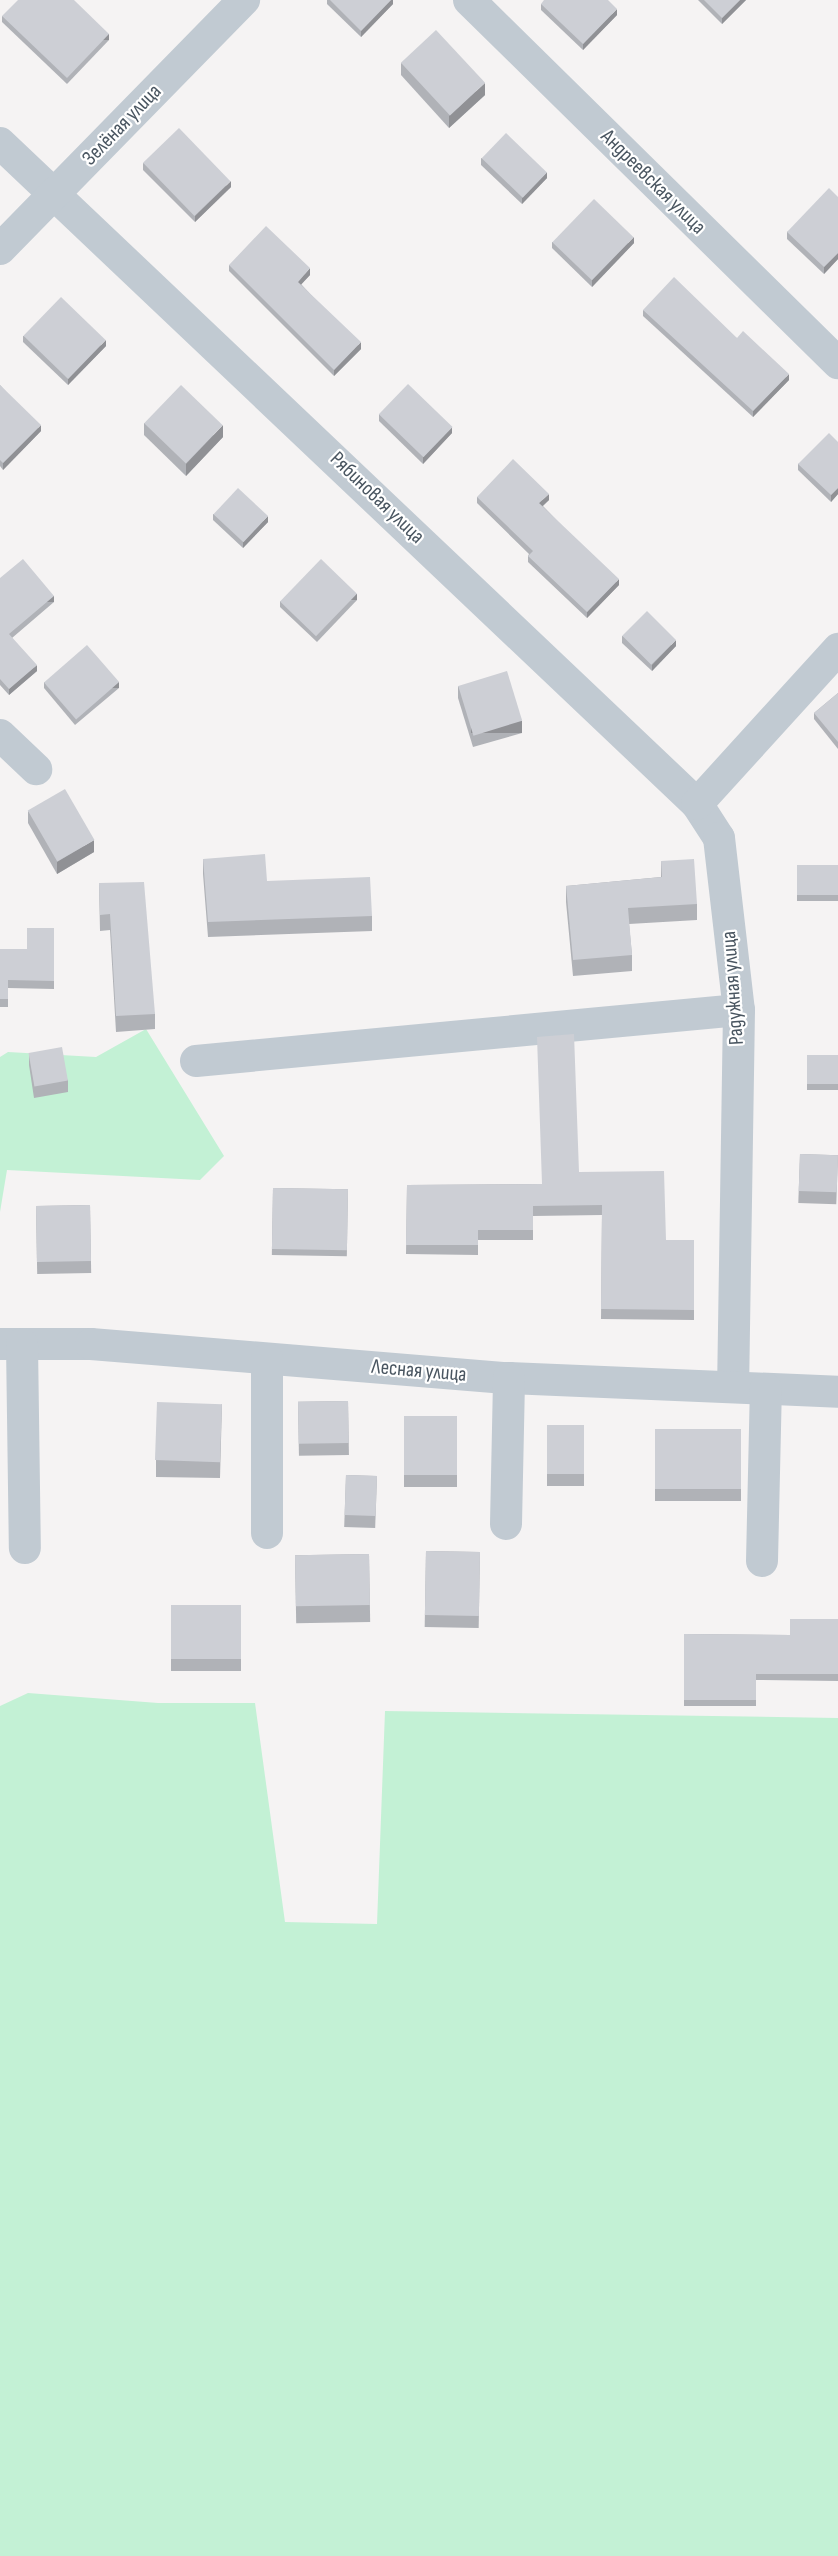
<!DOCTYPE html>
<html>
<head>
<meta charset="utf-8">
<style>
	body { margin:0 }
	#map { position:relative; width:838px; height:2556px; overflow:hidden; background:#f5f3f3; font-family:"Sofia Sans Condensed",sans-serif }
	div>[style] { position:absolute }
	.green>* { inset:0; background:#c3f1d5 }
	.minor>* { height:32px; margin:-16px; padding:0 16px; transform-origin:16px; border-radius:16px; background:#c1cad2 }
	.wall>* { inset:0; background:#b0b2b7; transform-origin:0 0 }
	.shaded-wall>* { inset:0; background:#909195; transform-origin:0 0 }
	.building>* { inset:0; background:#cdcfd5; transform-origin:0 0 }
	span { translate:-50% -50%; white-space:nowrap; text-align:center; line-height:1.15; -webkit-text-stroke:4.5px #fff; paint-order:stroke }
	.street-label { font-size:21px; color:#4a5661 }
</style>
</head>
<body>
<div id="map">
	<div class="green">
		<div style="clip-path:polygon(146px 1029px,224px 1156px,200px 1180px,7px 1170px,0 1212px,0 1057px,8px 1052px,96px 1057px)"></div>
		<div style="clip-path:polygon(28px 1693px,158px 1703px,255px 1703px,285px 1922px,377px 1924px,385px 1711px,838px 1718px,838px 2556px,0 2556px,0 1706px)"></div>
	</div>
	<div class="minor">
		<div style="left:469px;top:0;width:518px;rotate:44.53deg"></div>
		<div style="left:0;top:143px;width:961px;rotate:43.48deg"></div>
		<div style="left:697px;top:804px;width:40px;rotate:57.1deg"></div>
		<div style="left:719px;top:838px;width:173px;rotate:83.4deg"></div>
		<div style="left:739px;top:1010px;width:377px;rotate:90.9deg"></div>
		<div style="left:0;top:249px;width:349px;rotate:-45.6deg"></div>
		<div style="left:0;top:735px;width:50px;rotate:43.4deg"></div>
		<div style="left:697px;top:804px;width:210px;rotate:-47.7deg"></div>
		<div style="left:196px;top:1061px;width:545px;rotate:-5.37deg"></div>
		<div style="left:0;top:1344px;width:91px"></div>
		<div style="left:91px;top:1344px;width:419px;rotate:4.7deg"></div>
		<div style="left:509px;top:1378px;width:329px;rotate:2.4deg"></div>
		<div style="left:22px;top:1344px;width:204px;rotate:89.2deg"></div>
		<div style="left:267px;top:1359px;width:174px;rotate:90deg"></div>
		<div style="left:506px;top:1524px;width:146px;rotate:-88.8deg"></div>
		<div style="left:762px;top:1561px;width:172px;rotate:-88.7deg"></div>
	</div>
	<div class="wall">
		<div style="clip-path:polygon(327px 0,393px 0,393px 4px,361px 37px,327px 4px)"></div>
		<div style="clip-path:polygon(698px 0,746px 0,722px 24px)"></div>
		<div style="clip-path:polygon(541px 4px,617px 15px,583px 50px,541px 10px)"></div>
		<div style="clip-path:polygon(2px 16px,109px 40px,67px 84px,2px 22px)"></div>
		<div style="clip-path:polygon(401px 63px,485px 95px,449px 128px,401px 75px)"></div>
		<div style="clip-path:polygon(481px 158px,547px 178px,522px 204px,481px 165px)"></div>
		<div style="clip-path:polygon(143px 163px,231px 187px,195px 222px,143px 170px)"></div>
		<div style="clip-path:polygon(838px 197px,838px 259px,824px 274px,787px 239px,787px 232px)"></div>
		<div style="clip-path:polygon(552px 242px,634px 243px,592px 287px,552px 248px)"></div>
		<div style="clip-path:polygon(229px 265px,310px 275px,301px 284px,361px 349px,334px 376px,229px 271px)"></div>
		<div style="clip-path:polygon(643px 310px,737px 338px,789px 380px,753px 417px,643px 316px)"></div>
		<div style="clip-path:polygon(23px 336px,106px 346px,68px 385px,23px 342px)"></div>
		<div style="clip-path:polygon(0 385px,41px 431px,3px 470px,0 466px)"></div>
		<div style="clip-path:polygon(379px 414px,452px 433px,423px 464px,379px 421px)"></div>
		<div style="clip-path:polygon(144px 423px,223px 437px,186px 476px,144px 435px)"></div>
		<div style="clip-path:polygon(838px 442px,838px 494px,831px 502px,798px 470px,798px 464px)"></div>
		<div style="clip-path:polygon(477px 497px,549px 500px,543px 506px,619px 585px,587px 618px,528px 562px,528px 556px,529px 554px,477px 503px)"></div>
		<div style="clip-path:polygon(213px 514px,268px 522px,243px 548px,213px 520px)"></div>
		<div style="clip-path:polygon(0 578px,54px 602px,12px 638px,37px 671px,9px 695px,0 685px)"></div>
		<div style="clip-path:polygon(357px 600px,317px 642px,280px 607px,280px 601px)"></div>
		<div style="clip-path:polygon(622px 636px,676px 646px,652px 671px,622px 643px)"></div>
		<div style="clip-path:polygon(44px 682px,119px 688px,75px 725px,44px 688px)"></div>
		<div style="clip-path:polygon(458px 686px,522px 733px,473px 747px,458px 698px)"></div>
		<div style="clip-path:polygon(838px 693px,838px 749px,814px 719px,814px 713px)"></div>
		<div style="clip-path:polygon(28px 811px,94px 852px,57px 874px,28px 823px)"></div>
		<div style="clip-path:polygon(203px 859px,267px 881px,372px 916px,372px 931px,208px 937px,203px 874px)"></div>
		<div style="clip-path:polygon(661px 861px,697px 904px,697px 920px,629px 924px,632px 955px,632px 971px,573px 976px,566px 902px,566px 886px,661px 877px)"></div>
		<div style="left:797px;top:865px;width:41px;height:36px"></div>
		<div style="clip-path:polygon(99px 883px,155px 1014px,155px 1029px,116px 1032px,110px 930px,100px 931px)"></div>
		<div style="clip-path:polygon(54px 928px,54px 989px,8px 988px,8px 1007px,0 1007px,0 949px,27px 949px)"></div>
		<div style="clip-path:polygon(29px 1053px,68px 1080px,68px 1092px,34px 1098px,29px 1065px)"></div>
		<div style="left:807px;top:1055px;width:31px;height:35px"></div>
		<div style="left:800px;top:1154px;width:38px;height:49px;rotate:2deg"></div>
		<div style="clip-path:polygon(579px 1172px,666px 1240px,694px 1240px,694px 1320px,601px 1319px,602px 1215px,533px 1216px,533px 1240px,478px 1240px,478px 1255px,406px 1254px,407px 1185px,542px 1184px)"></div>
		<div style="left:273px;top:1188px;width:75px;height:67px;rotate:1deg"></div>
		<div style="left:90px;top:1205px;width:68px;height:54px;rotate:89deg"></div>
		<div style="left:348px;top:1401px;width:54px;height:50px;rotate:89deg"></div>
		<div style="clip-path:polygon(222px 1404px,220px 1478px,156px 1477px,156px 1460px)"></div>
		<div style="left:404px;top:1416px;width:53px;height:71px"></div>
		<div style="left:547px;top:1425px;width:37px;height:61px"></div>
		<div style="left:655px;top:1429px;width:86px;height:72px"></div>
		<div style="left:346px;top:1475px;width:31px;height:52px;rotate:2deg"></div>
		<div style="left:426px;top:1551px;width:54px;height:76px;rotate:1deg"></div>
		<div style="left:369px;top:1554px;width:68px;height:74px;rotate:89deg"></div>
		<div style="left:171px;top:1605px;width:70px;height:66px"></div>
		<div style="clip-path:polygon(838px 1619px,838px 1681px,756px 1680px,756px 1706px,684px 1706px,684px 1634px,790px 1635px)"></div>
	</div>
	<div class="shaded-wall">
		<div style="clip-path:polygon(391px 0,393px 0,393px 4px,361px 37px,361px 31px)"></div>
		<div style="clip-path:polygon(740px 0,746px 0,722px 24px,722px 18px)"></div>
		<div style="clip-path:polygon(617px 9px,617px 15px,583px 50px,583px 44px)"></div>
		<div style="left:109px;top:34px;width:6px;height:61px;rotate:90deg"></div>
		<div style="clip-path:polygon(485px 83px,485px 95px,449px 128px,449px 116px)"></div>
		<div style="clip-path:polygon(547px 172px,547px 178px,522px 204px,522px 198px)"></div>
		<div style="clip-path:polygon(231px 181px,231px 187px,195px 222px,195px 216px)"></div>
		<div style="clip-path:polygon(634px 237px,634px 243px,592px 287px,592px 280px)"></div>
		<div style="clip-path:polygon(838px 253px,838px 259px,824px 274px,824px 267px)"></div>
		<div style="clip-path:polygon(310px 268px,310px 275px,298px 288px,298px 282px)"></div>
		<div style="clip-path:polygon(106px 340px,106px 346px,68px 385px,68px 379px)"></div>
		<div style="clip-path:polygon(361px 342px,361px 349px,334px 376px,334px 370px)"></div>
		<div style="clip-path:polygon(789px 374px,789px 380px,753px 417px,753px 411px)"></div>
		<div style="clip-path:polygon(41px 425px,41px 431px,3px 470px,3px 463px)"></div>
		<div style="clip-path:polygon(223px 425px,223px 437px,186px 476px,186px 464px)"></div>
		<div style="clip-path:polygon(452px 427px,452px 433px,423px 464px,423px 457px)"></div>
		<div style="clip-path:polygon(838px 488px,838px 494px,831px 502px,831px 495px)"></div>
		<div style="clip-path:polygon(549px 494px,549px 500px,539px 509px,539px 503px)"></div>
		<div style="clip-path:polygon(268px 516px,268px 522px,243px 548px,243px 542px)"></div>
		<div style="clip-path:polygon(619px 579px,619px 585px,587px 618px,587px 612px)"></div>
		<div style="left:357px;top:594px;width:6px;height:58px;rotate:90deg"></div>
		<div style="left:54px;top:596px;width:6px;height:59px;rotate:90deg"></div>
		<div style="clip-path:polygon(676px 640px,676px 646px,652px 671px,652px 665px)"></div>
		<div style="clip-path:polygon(37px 665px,37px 671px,9px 695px,9px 689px)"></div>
		<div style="left:119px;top:682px;width:6px;height:57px;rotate:90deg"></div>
		<div style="left:522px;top:721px;width:12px;height:51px;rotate:90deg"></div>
		<div style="clip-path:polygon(94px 840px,94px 852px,57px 874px,57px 862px)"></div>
	</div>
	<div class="building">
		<div style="clip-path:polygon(18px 0,74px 0,109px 34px,67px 78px,2px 16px)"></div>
		<div style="clip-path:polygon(330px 0,391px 0,361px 31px)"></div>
		<div style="clip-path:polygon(544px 0,608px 0,617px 9px,583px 44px,541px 4px)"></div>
		<div style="clip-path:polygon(704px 0,740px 0,722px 18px)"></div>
		<div style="left:436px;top:30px;width:72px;height:48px;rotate:47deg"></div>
		<div style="left:179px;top:128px;width:74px;height:50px;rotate:46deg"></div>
		<div style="left:506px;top:133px;width:57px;height:35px;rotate:44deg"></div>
		<div style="clip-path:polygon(829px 188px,838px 197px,838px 253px,824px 267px,787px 232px)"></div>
		<div style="left:594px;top:199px;width:55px;height:60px;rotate:44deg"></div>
		<div style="clip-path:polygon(266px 226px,310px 268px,298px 282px,361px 342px,334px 370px,229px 265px)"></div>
		<div style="clip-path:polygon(674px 277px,737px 338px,743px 331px,789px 374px,753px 411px,643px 310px)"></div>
		<div style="left:61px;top:297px;width:62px;height:54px;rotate:44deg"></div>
		<div style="left:408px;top:384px;width:62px;height:42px;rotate:44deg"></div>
		<div style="clip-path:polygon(0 385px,41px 425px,3px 463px,0 460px)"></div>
		<div style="left:181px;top:385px;width:58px;height:53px;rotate:44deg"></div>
		<div style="clip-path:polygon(829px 433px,838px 442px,838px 488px,831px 495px,798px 464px)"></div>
		<div style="clip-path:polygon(513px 459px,549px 494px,539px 503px,619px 579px,587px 612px,528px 556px,533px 551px,477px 497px)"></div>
		<div style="left:238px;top:488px;width:41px;height:36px;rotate:43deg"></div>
		<div style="clip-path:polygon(23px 559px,54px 596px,9px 634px,37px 665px,9px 689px,0 679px,0 578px)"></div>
		<div style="left:321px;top:559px;width:50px;height:59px;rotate:44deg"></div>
		<div style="left:647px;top:611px;width:41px;height:35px;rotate:45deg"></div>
		<div style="left:87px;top:645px;width:49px;height:57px;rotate:49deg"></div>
		<div style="left:507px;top:671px;width:52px;height:51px;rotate:73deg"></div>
		<div style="clip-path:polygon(838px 693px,838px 742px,814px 713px)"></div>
		<div style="left:65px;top:789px;width:59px;height:43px;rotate:60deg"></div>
		<div style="clip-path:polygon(265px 854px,267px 881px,370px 877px,372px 916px,208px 922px,203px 859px)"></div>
		<div style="clip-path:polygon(694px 859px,697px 904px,628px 908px,632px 955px,573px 960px,566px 886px,662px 877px,661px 861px)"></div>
		<div style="left:797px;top:865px;width:41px;height:30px"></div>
		<div style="clip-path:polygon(144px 882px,155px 1014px,116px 1016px,110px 914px,100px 915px,99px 883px)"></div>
		<div style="clip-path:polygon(27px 928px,54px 928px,54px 981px,8px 980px,8px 999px,0 999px,0 949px,27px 949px)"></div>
		<div style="clip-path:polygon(574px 1034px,579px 1172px,664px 1171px,666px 1240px,694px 1240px,694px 1310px,601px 1309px,602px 1205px,533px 1206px,533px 1230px,478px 1230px,478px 1245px,406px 1245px,407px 1185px,542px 1184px,537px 1037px)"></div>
		<div style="left:62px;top:1047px;width:34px;height:34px;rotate:80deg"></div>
		<div style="left:807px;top:1055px;width:31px;height:29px"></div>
		<div style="left:800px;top:1154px;width:38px;height:37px;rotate:2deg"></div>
		<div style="left:273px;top:1188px;width:75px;height:61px;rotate:1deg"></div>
		<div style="left:90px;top:1205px;width:56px;height:54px;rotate:89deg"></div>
		<div style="left:348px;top:1401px;width:42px;height:50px;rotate:89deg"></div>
		<div style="left:157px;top:1402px;width:65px;height:58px;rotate:2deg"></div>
		<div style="left:404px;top:1416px;width:53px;height:59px"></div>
		<div style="left:547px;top:1425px;width:37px;height:49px"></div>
		<div style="left:655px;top:1429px;width:86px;height:60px"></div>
		<div style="left:346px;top:1475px;width:31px;height:40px;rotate:2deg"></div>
		<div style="left:426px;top:1551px;width:54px;height:64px;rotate:1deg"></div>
		<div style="left:369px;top:1554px;width:51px;height:74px;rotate:89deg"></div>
		<div style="left:171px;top:1605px;width:70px;height:54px"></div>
		<div style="clip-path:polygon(790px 1619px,838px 1619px,838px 1674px,756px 1674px,756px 1700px,684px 1700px,684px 1634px,790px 1635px)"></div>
	</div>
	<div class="street-label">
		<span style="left:122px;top:125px;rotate:-46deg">Зелёная улица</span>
		<span style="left:653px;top:182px;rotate:45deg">Андреевская улица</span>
		<span style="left:377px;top:498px;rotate:44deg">Рябиновая улица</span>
		<span style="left:733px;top:988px;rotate:-94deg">Радужная улица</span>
		<span style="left:419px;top:1371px;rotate:5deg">Лесная улица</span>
	</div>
</div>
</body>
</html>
